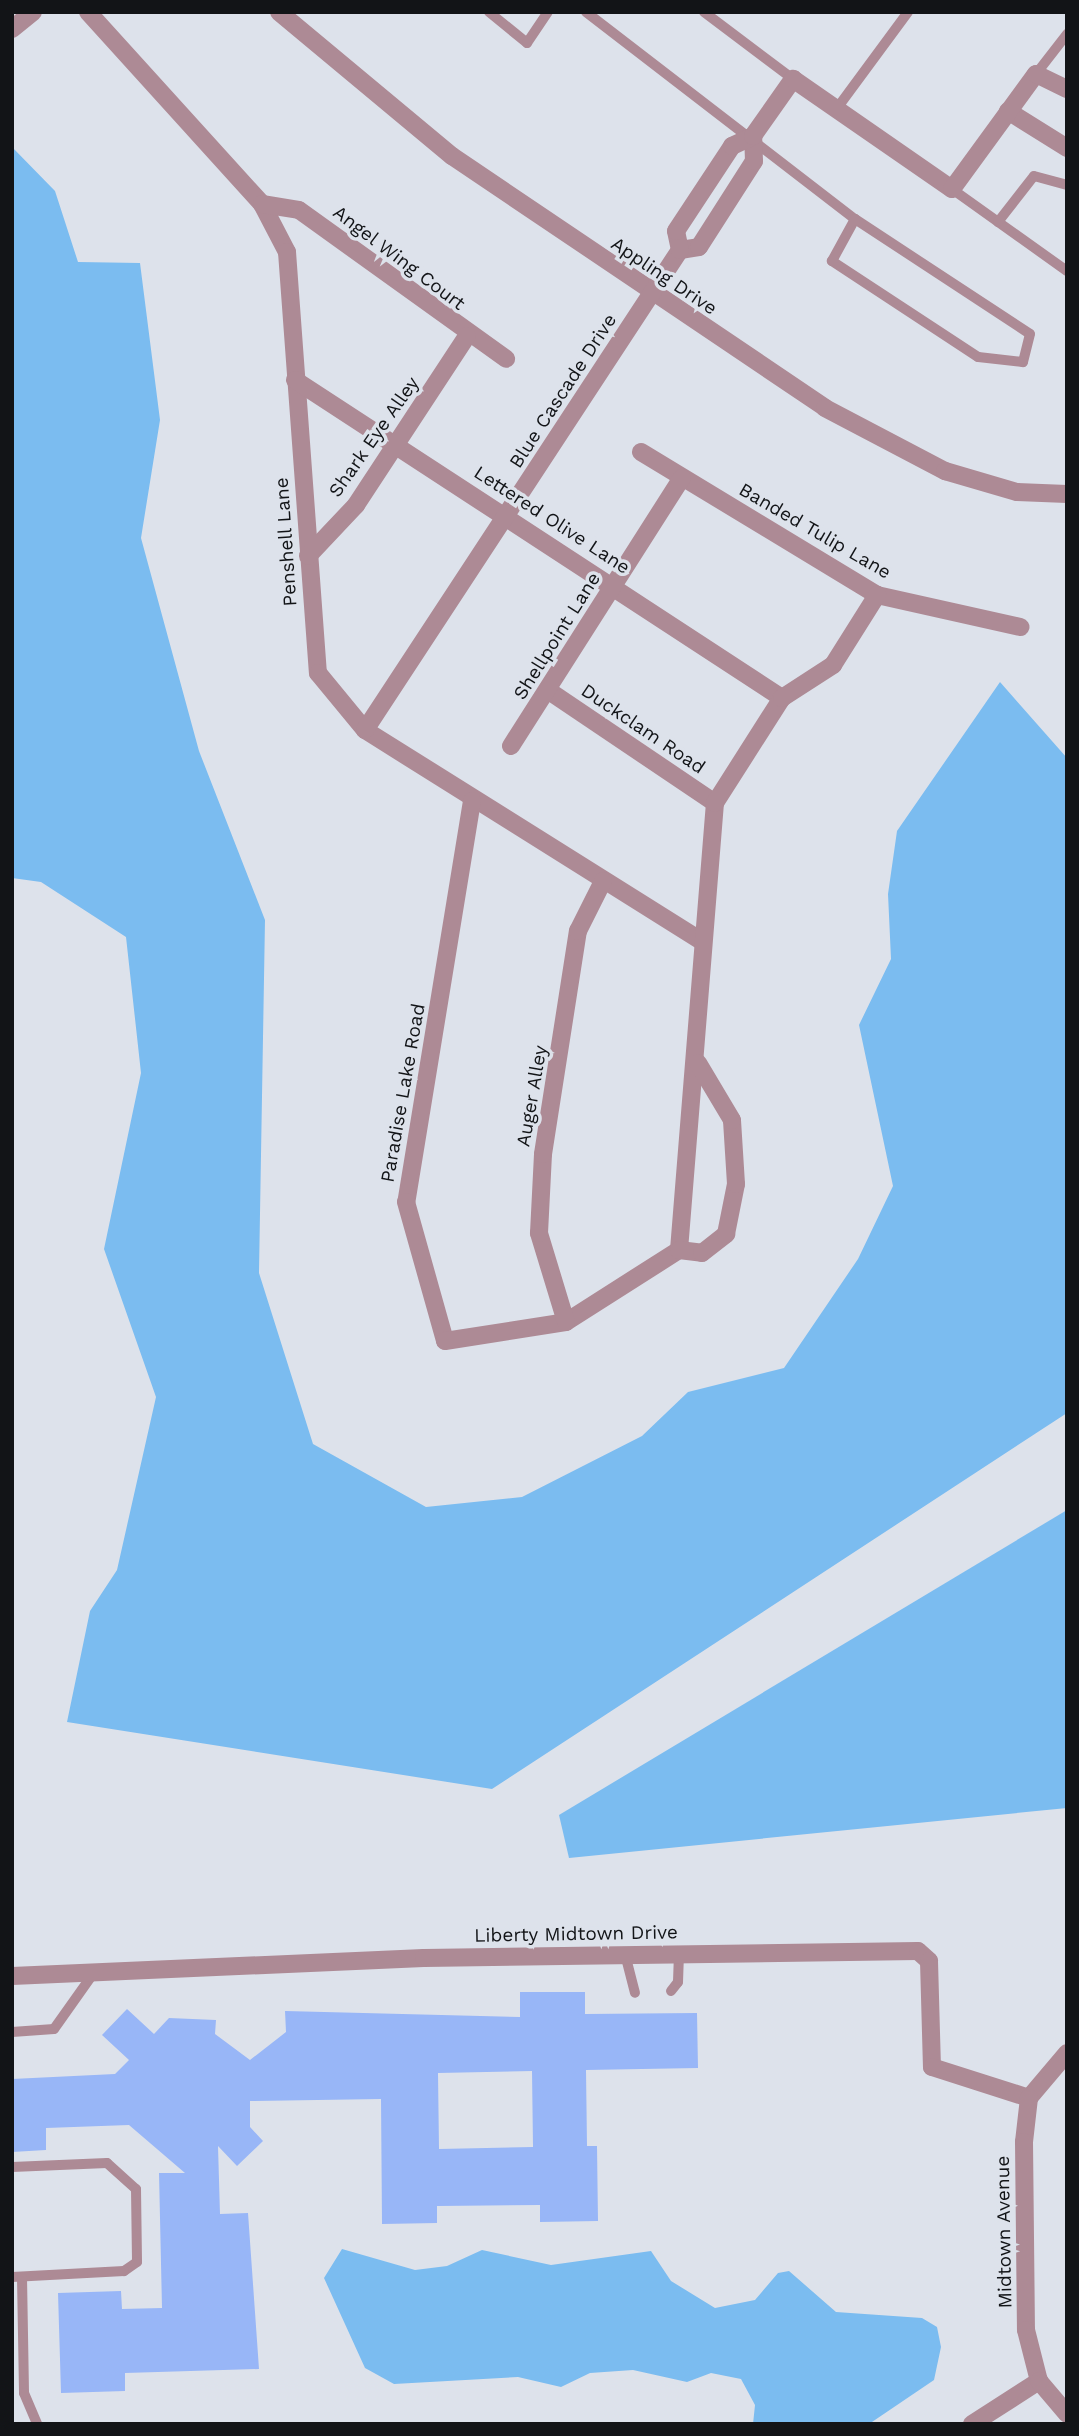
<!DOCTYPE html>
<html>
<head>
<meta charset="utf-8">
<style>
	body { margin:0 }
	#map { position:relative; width:1079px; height:2436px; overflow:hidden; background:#dde2eb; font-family:"Work Sans",sans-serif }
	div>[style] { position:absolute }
	.water>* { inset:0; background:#7bbcf0 }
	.building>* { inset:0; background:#98b6f7 }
	.service>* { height:10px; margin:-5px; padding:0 5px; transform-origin:5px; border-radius:5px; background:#ad8a95 }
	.minor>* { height:18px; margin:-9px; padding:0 9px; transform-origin:9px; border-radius:9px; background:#ad8a95 }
	.tertiary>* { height:18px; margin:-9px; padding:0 9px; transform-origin:9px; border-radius:9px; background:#ad8a95 }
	span { translate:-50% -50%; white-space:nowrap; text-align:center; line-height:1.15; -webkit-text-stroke:7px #dde2eb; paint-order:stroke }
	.street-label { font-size:19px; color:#121417 }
	.frame { position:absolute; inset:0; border:14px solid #121417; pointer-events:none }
</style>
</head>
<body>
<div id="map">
	<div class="water">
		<div style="clip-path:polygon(12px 147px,55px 191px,78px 262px,140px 263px,160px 420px,141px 538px,199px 751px,265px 920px,259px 1273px,313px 1444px,426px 1507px,522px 1497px,642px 1436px,688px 1392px,784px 1368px,858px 1259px,893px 1186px,859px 1025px,891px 959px,888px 894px,897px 831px,1000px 682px,1067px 758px,1067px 1413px,492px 1789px,67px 1722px,90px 1611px,117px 1570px,156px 1397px,104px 1249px,141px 1073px,126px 937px,41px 882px,12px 878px)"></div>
		<div style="clip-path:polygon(1067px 1510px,1067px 1808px,569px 1858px,559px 1815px)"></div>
		<div style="clip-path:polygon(342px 2249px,415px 2270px,447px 2266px,482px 2250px,551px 2265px,651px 2251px,671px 2281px,715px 2308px,755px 2300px,778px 2273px,789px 2271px,836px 2312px,922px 2318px,937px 2327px,941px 2347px,934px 2380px,869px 2424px,753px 2424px,755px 2405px,741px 2379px,711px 2373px,687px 2382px,633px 2370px,590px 2373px,561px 2387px,518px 2377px,394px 2384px,365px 2368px,324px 2278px)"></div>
	</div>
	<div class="building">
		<div style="clip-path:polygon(evenodd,520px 1992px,585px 1992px,585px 2014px,697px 2013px,698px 2068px,586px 2070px,587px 2146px,597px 2146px,598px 2221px,540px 2222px,540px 2205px,437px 2206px,437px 2223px,382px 2224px,381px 2099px,250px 2101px,250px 2127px,263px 2141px,237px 2166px,218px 2146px,220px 2214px,248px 2213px,259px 2369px,125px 2373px,125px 2391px,61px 2393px,58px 2293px,121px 2291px,122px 2309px,162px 2308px,159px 2173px,185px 2173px,129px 2125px,46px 2128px,46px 2150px,12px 2152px,12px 2079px,115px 2074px,129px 2060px,102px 2035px,127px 2009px,154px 2034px,169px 2018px,216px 2020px,215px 2034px,250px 2060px,286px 2032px,285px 2011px,520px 2017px,520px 1992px,532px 2071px,533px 2147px,439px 2149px,438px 2073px,532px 2071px)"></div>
	</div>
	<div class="service">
		<div style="left:489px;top:12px;width:49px;rotate:39.2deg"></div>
		<div style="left:527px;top:43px;width:37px;rotate:-56deg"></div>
		<div style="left:586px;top:12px;width:339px;rotate:37.6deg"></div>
		<div style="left:855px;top:219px;width:209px;rotate:33.3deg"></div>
		<div style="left:1030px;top:334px;width:29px;rotate:104deg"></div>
		<div style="left:1023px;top:362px;width:45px;rotate:-173.7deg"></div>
		<div style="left:978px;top:357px;width:175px;rotate:-146.7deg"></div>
		<div style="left:832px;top:261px;width:48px;rotate:-61.3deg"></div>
		<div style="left:704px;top:12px;width:111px;rotate:37deg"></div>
		<div style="left:1036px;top:74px;width:51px;rotate:-52.2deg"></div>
		<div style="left:835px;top:111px;width:123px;rotate:-53.6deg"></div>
		<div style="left:952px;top:189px;width:141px;rotate:35.5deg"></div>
		<div style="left:998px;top:222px;width:58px;rotate:-52deg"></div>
		<div style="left:1034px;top:176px;width:34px;rotate:15deg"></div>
		<div style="left:625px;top:1954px;width:40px;rotate:75.6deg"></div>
		<div style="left:671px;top:1991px;width:11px;rotate:-52deg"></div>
		<div style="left:678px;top:1982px;width:29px;rotate:-88deg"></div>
		<div style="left:12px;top:2032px;width:42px;rotate:-4.1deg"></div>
		<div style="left:54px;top:2029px;width:71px;rotate:-54.7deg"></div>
		<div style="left:12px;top:2167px;width:95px;rotate:-2.4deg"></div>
		<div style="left:107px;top:2163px;width:39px;rotate:42deg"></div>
		<div style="left:136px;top:2189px;width:73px;rotate:89.2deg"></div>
		<div style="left:137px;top:2262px;width:16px;rotate:145deg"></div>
		<div style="left:124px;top:2271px;width:112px;rotate:176.9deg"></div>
		<div style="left:22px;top:2277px;width:116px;rotate:89deg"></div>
		<div style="left:24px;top:2393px;width:34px;rotate:67deg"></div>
	</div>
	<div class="minor">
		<div style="left:88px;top:12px;width:259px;rotate:47.8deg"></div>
		<div style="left:262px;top:204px;width:54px;rotate:62.5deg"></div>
		<div style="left:287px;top:252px;width:422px;rotate:85.8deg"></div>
		<div style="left:318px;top:673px;width:74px;rotate:50.5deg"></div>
		<div style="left:365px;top:730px;width:395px;rotate:32.1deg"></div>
		<div style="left:279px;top:12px;width:225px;rotate:39.8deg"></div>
		<div style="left:452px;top:156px;width:450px;rotate:34deg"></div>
		<div style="left:825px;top:408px;width:136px;rotate:27.7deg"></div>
		<div style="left:945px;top:471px;width:75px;rotate:16.3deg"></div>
		<div style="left:1017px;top:492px;width:50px;rotate:2.3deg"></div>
		<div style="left:12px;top:29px;width:27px;rotate:-39deg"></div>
		<div style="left:1008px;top:111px;width:70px;rotate:32.1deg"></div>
		<div style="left:262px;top:204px;width:37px;rotate:9deg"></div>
		<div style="left:299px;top:210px;width:255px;rotate:35.7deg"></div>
		<div style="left:680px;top:250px;width:19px;rotate:-9deg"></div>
		<div style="left:699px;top:247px;width:102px;rotate:-57.4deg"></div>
		<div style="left:754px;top:161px;width:25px;rotate:-92deg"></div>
		<div style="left:295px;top:380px;width:582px;rotate:33.14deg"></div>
		<div style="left:641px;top:452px;width:276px;rotate:31.2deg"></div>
		<div style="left:877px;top:595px;width:147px;rotate:12.6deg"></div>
		<div style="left:308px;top:556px;width:70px;rotate:-46.7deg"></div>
		<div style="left:356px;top:505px;width:202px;rotate:-56.7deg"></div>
		<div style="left:549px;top:691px;width:200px;rotate:34deg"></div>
		<div style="left:365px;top:730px;width:574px;rotate:-56.73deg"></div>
		<div style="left:680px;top:250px;width:19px;rotate:-102deg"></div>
		<div style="left:676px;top:231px;width:102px;rotate:-56.6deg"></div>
		<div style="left:732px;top:146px;width:23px;rotate:-25deg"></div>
		<div style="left:753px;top:136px;width:70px;rotate:-54.9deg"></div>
		<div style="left:793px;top:79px;width:193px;rotate:34.7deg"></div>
		<div style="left:952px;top:189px;width:142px;rotate:-53.9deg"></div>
		<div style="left:1036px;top:74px;width:34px;rotate:26deg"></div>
		<div style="left:511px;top:746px;width:318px;rotate:-57.5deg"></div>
		<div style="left:472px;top:801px;width:406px;rotate:99.3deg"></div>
		<div style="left:406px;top:1202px;width:144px;rotate:74.3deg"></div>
		<div style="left:445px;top:1341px;width:122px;rotate:-8.9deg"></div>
		<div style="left:566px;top:1322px;width:134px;rotate:-32.5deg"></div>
		<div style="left:679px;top:1250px;width:448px;rotate:-85.4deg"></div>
		<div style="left:715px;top:803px;width:125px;rotate:-57.5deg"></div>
		<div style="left:782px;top:698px;width:61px;rotate:-32.9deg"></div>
		<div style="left:833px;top:665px;width:83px;rotate:-57.8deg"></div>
		<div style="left:679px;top:1250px;width:23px;rotate:7deg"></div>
		<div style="left:702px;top:1253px;width:31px;rotate:-38deg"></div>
		<div style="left:726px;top:1234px;width:51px;rotate:-78.7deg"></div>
		<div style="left:736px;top:1184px;width:64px;rotate:-93.6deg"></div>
		<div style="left:732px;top:1120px;width:66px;rotate:-120.8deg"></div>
		<div style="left:566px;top:1322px;width:93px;rotate:-106.9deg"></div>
		<div style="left:539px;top:1233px;width:79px;rotate:-87.1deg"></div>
		<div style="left:543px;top:1154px;width:226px;rotate:-81.1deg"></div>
		<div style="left:578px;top:931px;width:56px;rotate:-63.4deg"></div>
		<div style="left:12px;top:1976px;width:412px;rotate:-2.5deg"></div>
		<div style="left:424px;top:1958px;width:494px;rotate:-0.8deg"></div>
		<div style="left:918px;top:1951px;width:15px;rotate:42deg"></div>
		<div style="left:929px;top:1961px;width:106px;rotate:88.4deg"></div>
		<div style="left:932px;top:2067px;width:102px;rotate:17.7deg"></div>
		<div style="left:972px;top:2424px;width:80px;rotate:-32.7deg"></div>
	</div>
	<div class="tertiary">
		<div style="left:1067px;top:2053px;width:59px;rotate:130.2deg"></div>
		<div style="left:1029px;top:2098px;width:44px;rotate:96.5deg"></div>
		<div style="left:1024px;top:2142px;width:188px;rotate:89.4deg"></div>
		<div style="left:1026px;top:2330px;width:53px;rotate:75.7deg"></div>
		<div style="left:1039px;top:2381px;width:43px;rotate:49.7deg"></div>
	</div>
	<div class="street-label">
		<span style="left:399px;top:258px;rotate:37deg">Angel Wing Court</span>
		<span style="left:664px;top:276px;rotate:34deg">Appling Drive</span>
		<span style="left:563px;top:391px;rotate:-57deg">Blue Cascade Drive</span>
		<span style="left:374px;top:437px;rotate:-55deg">Shark Eye Alley</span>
		<span style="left:552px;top:520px;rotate:33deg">Lettered Olive Lane</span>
		<span style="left:815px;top:531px;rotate:30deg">Banded Tulip Lane</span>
		<span style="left:286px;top:542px;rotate:-94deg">Penshell Lane</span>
		<span style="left:557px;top:636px;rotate:-58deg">Shellpoint Lane</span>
		<span style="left:643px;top:729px;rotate:34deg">Duckclam Road</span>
		<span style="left:403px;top:1093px;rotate:-80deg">Paradise Lake Road</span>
		<span style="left:532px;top:1096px;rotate:-80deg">Auger Alley</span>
		<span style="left:576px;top:1934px;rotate:-1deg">Liberty Midtown Drive</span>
		<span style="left:1004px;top:2232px;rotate:-91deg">Midtown Avenue</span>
	</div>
	<div class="frame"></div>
</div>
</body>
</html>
